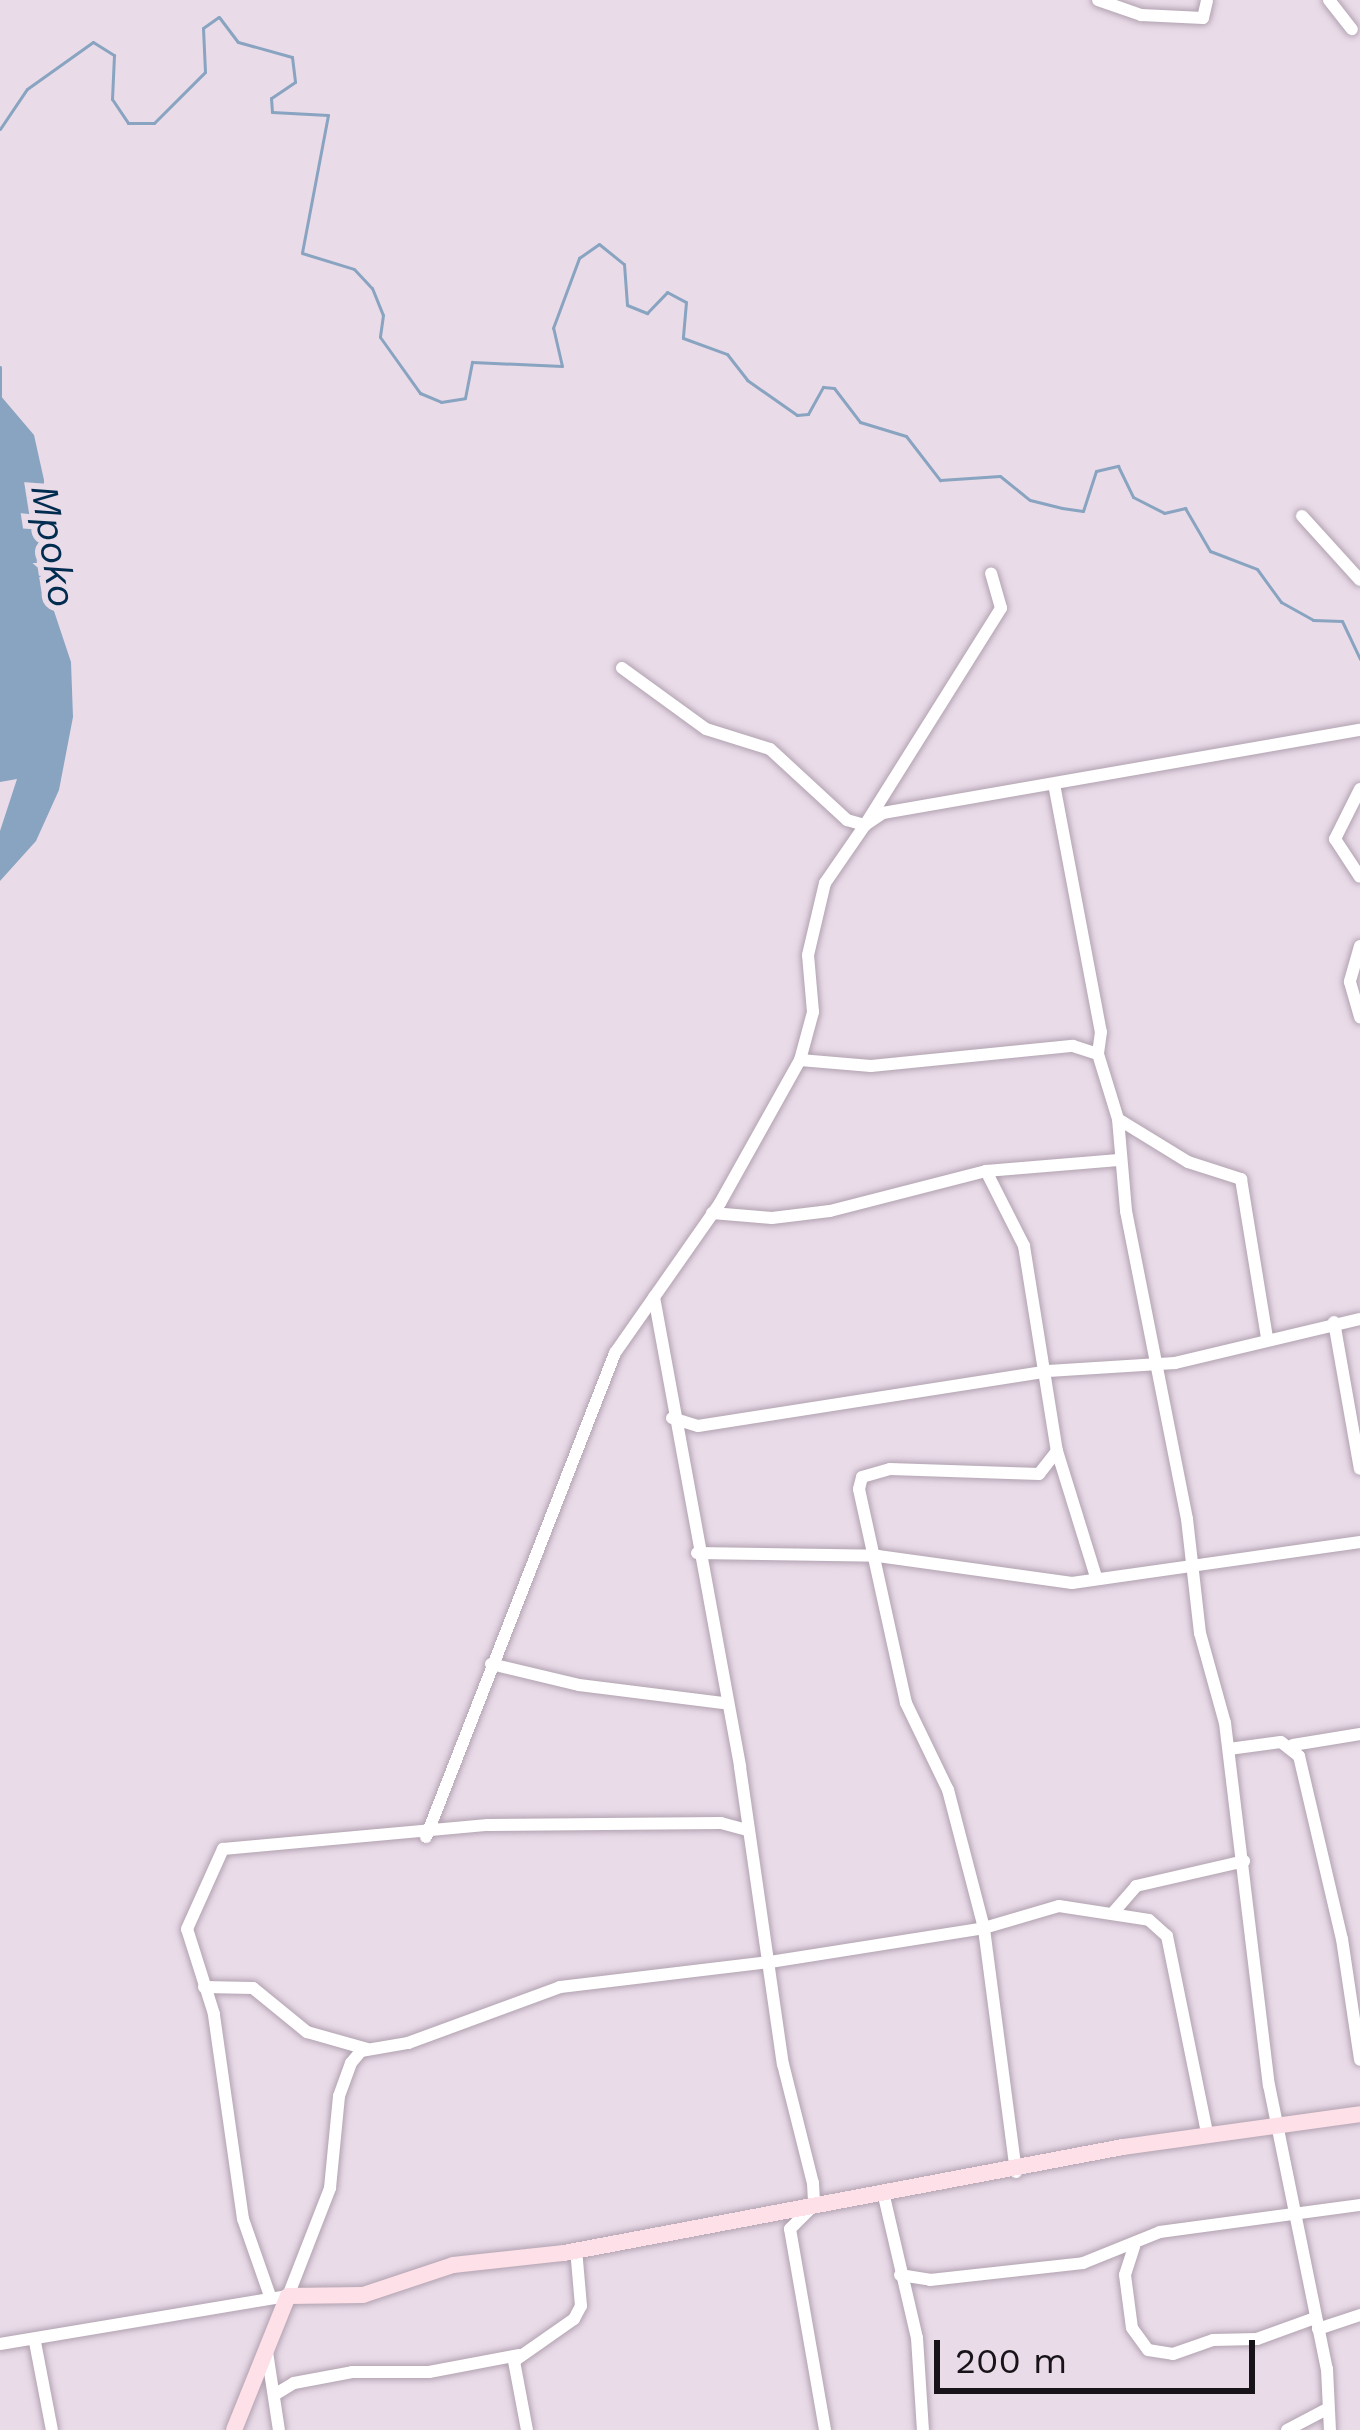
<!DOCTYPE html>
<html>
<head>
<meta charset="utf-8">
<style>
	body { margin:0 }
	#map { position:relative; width:1360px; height:2430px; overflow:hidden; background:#eadbe9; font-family:"Work Sans",sans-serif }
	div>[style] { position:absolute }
	.water>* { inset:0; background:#88a4c0 }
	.stream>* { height:3px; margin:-1.5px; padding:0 1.5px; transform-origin:1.5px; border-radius:1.5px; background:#88a4c0 }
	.roads { filter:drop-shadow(0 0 3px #b1a2b0) drop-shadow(0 0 3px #b1a2b0) }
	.street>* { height:12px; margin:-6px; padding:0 6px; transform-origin:6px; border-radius:6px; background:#fff }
	.secondary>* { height:16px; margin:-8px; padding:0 8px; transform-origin:8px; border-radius:8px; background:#fee0e8 }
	span { translate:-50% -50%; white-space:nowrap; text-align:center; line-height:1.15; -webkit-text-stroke:12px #eadbe9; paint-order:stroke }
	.water-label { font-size:39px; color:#002c50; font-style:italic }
	.scale { position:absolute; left:934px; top:2340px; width:321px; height:54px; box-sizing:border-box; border:6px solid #181318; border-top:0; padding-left:15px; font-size:36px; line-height:42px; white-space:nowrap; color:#181318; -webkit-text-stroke:9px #eadbe9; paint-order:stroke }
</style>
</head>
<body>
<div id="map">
	<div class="water">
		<div style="clip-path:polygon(0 395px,34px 435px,44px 480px,43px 578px,71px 662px,73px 717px,59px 790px,36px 841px,0 881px,0 831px,17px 779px,0 782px)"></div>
	</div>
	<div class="stream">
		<div style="left:0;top:129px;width:48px;rotate:-56deg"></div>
		<div style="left:27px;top:89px;width:81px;rotate:-35.5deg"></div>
		<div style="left:93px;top:42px;width:25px;rotate:32deg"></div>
		<div style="left:114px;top:55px;width:44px;rotate:92.6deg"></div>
		<div style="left:112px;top:99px;width:29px;rotate:56deg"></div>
		<div style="left:128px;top:123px;width:26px"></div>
		<div style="left:154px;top:123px;width:72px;rotate:-45deg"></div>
		<div style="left:205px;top:72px;width:44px;rotate:-92.6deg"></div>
		<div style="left:203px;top:28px;width:19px;rotate:-35deg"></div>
		<div style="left:219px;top:17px;width:31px;rotate:53deg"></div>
		<div style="left:238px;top:42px;width:56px;rotate:15.5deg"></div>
		<div style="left:292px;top:57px;width:25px;rotate:83deg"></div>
		<div style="left:295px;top:82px;width:29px;rotate:146deg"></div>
		<div style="left:271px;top:98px;width:14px;rotate:86deg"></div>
		<div style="left:272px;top:112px;width:56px;rotate:3.1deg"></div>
		<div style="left:328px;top:115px;width:140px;rotate:100.7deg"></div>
		<div style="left:302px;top:253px;width:54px;rotate:17.1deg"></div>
		<div style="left:354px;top:269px;width:26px;rotate:47deg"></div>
		<div style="left:372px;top:288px;width:29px;rotate:68deg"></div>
		<div style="left:383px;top:315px;width:22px;rotate:98deg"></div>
		<div style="left:380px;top:337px;width:69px;rotate:54.5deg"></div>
		<div style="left:420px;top:393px;width:23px;rotate:23deg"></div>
		<div style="left:441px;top:402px;width:24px;rotate:-9deg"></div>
		<div style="left:465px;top:398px;width:37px;rotate:-79deg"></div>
		<div style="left:472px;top:362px;width:90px;rotate:2.5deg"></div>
		<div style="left:562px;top:366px;width:39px;rotate:-103deg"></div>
		<div style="left:553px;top:328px;width:75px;rotate:-69.6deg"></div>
		<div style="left:579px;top:258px;width:24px;rotate:-35deg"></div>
		<div style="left:599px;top:244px;width:32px;rotate:39deg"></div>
		<div style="left:624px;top:264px;width:41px;rotate:85.8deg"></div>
		<div style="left:627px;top:305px;width:22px;rotate:22deg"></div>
		<div style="left:647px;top:313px;width:29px;rotate:-46deg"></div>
		<div style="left:667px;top:292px;width:21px;rotate:28deg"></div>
		<div style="left:686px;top:302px;width:36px;rotate:95deg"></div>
		<div style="left:683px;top:338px;width:47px;rotate:20deg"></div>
		<div style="left:727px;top:354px;width:33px;rotate:52deg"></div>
		<div style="left:747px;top:380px;width:61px;rotate:35deg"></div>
		<div style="left:797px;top:415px;width:11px;rotate:-5deg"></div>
		<div style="left:808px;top:414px;width:31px;rotate:-61deg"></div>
		<div style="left:823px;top:387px;width:11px;rotate:5deg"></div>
		<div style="left:834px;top:388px;width:43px;rotate:52.6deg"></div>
		<div style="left:860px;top:422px;width:48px;rotate:16.9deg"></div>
		<div style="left:906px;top:436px;width:56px;rotate:52.3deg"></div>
		<div style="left:940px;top:480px;width:60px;rotate:-3.8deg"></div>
		<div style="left:1000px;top:476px;width:38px;rotate:39deg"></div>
		<div style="left:1030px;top:500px;width:33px;rotate:14deg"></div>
		<div style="left:1062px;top:508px;width:21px;rotate:8deg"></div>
		<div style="left:1083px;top:511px;width:42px;rotate:-72deg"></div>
		<div style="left:1096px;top:471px;width:23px;rotate:-13deg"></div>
		<div style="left:1118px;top:466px;width:34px;rotate:64deg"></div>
		<div style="left:1133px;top:497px;width:35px;rotate:27deg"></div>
		<div style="left:1164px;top:513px;width:22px;rotate:-13deg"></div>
		<div style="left:1185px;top:508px;width:50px;rotate:59.8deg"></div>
		<div style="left:1210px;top:551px;width:50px;rotate:21deg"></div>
		<div style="left:1257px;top:569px;width:41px;rotate:54deg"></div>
		<div style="left:1281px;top:602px;width:37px;rotate:29deg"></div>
		<div style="left:1313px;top:620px;width:29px;rotate:2deg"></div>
		<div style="left:1342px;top:621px;width:42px;rotate:64.7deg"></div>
		<div style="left:0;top:367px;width:31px;rotate:90deg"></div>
	</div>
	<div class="roads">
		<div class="street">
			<div style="left:1098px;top:0;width:46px;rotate:19.2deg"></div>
			<div style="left:1141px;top:15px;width:62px;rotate:2.8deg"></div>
			<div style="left:1203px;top:18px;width:18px;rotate:-77deg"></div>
			<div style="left:1329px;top:0;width:37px;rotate:52deg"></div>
			<div style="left:1302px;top:516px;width:86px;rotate:47.8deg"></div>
			<div style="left:622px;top:668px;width:104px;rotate:36deg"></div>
			<div style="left:706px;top:729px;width:67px;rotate:17.4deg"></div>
			<div style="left:770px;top:749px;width:105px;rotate:42.7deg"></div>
			<div style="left:847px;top:820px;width:19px;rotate:16deg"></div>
			<div style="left:865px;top:825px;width:256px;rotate:-57.9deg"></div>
			<div style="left:1001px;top:608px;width:36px;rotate:-106deg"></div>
			<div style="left:1054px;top:784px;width:252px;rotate:79.3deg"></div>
			<div style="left:1101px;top:1032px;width:22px;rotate:98deg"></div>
			<div style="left:1098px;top:1054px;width:68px;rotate:72.9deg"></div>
			<div style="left:1118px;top:1119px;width:92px;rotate:85deg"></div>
			<div style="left:1126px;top:1211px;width:314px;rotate:78.8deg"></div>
			<div style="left:1187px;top:1519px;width:115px;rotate:83.5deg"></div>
			<div style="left:1200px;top:1633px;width:93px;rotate:74.5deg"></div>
			<div style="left:1225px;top:1723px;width:365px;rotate:83.1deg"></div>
			<div style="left:1269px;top:2085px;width:290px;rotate:78.5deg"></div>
			<div style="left:1327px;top:2369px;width:61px;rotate:87.2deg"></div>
			<div style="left:1360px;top:789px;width:56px;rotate:116.6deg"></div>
			<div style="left:1335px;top:839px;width:45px;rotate:56.7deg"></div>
			<div style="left:1360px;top:946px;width:37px;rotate:106deg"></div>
			<div style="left:1350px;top:982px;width:37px;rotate:74deg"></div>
			<div style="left:800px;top:1060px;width:71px;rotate:4.8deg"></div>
			<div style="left:871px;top:1066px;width:203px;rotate:-5.7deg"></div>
			<div style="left:1073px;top:1046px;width:26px;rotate:18deg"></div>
			<div style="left:1118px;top:1119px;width:82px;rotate:31.6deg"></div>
			<div style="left:1188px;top:1162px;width:56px;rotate:17.8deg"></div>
			<div style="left:1241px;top:1179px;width:160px;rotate:80.7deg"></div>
			<div style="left:986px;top:1171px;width:84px;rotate:63.1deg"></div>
			<div style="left:1024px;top:1246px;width:208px;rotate:80.9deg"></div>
			<div style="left:1057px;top:1451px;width:132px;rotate:72.8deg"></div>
			<div style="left:712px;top:1213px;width:60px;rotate:4.8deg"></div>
			<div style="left:772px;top:1218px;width:58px;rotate:-6.9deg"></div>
			<div style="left:830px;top:1211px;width:161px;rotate:-14.4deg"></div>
			<div style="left:986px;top:1171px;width:133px;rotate:-4.7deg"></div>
			<div style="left:654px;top:1297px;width:478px;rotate:79.6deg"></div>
			<div style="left:740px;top:1767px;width:300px;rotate:81.8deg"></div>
			<div style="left:783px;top:2064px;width:123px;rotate:75.9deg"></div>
			<div style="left:813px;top:2183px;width:22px;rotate:87deg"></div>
			<div style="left:814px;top:2205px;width:34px;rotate:135deg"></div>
			<div style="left:790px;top:2229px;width:204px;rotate:80.1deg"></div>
			<div style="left:1334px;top:1322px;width:149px;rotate:80deg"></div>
			<div style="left:672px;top:1418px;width:27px;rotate:17deg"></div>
			<div style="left:698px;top:1426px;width:354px;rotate:-8.9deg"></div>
			<div style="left:1048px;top:1371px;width:127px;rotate:-3.6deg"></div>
			<div style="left:1175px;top:1363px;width:190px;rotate:-13.4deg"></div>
			<div style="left:697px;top:1553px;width:181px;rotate:0.9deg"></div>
			<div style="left:878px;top:1556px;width:196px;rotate:7.9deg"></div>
			<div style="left:1072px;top:1583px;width:291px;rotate:-8.1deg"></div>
			<div style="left:491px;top:1664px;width:90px;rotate:13.4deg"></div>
			<div style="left:579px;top:1685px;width:145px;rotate:7.1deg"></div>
			<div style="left:1293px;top:1745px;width:68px;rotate:-9.3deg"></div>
			<div style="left:1229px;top:1749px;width:52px;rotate:-7.7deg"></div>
			<div style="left:1281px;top:1742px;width:23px;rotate:38deg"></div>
			<div style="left:1299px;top:1756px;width:188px;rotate:76.8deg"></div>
			<div style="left:1342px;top:1939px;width:122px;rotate:81.5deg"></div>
			<div style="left:426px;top:1837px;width:520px;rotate:-68.67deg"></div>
			<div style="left:615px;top:1353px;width:183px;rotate:-55deg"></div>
			<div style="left:720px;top:1203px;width:164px;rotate:-60.8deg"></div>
			<div style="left:800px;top:1060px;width:50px;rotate:-74.8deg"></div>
			<div style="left:813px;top:1012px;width:57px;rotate:-95deg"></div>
			<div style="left:808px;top:955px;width:74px;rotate:-76.7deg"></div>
			<div style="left:825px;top:883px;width:70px;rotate:-55.4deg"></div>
			<div style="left:865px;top:825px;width:22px;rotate:-34deg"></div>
			<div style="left:883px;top:813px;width:484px;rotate:-9.9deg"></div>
			<div style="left:1112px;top:1914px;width:37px;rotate:-49deg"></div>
			<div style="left:1136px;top:1886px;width:111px;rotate:-13deg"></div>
			<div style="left:204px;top:1987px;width:49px;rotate:1.2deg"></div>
			<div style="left:253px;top:1988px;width:70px;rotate:39.2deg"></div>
			<div style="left:307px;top:2032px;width:62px;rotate:15.8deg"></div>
			<div style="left:1016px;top:2172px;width:246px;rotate:-97.5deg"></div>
			<div style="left:984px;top:1928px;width:143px;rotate:-104.6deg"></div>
			<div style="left:948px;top:1790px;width:97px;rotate:-115.8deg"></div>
			<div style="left:906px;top:1703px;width:219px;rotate:-102.4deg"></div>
			<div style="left:859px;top:1489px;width:12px;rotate:-76deg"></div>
			<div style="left:862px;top:1477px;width:29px;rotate:-16deg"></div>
			<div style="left:890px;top:1469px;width:149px;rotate:1.9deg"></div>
			<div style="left:1039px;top:1474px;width:29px;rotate:-52deg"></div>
			<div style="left:883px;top:2192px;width:150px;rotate:76.9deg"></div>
			<div style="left:917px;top:2338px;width:92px;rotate:86.3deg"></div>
			<div style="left:1134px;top:2247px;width:29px;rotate:108deg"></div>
			<div style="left:1125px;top:2275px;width:53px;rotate:82.5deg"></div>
			<div style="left:1132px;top:2328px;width:27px;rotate:54deg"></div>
			<div style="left:1148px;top:2350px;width:25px;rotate:9deg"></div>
			<div style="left:1173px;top:2354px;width:42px;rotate:-19.3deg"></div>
			<div style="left:1213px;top:2340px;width:44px;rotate:-1.3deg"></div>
			<div style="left:1257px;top:2339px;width:62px;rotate:-19.9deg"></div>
			<div style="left:900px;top:2275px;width:30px;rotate:9deg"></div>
			<div style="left:930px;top:2280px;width:154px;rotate:-6.3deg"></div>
			<div style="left:1083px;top:2263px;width:83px;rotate:-21.9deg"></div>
			<div style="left:1160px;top:2232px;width:202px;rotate:-7.7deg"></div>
			<div style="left:270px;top:2296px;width:82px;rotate:-109.3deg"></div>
			<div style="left:243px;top:2219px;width:207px;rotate:-98.1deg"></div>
			<div style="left:214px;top:2014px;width:89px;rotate:-107.6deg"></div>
			<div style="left:187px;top:1929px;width:88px;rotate:-65.8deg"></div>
			<div style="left:223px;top:1849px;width:266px;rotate:-5.2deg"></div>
			<div style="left:488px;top:1825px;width:233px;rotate:-0.5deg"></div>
			<div style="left:721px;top:1823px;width:27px;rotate:15deg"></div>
			<div style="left:1318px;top:2329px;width:44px;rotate:-18.4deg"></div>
			<div style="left:35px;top:2342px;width:90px;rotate:79.1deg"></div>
			<div style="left:0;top:2344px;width:292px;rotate:-9.5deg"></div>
			<div style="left:288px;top:2296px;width:116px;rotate:-68.7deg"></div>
			<div style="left:330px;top:2188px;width:92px;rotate:-84.4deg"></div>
			<div style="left:339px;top:2096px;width:35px;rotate:-70deg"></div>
			<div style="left:351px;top:2063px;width:16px;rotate:-50deg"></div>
			<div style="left:361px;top:2051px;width:48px;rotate:-9.7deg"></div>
			<div style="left:408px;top:2043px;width:162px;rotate:-20.2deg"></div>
			<div style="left:560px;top:1987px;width:211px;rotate:-6.8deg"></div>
			<div style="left:770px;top:1962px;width:217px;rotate:-9deg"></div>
			<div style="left:984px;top:1928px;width:78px;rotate:-16.3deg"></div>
			<div style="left:1059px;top:1906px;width:91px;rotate:8.8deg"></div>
			<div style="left:1149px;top:1920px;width:24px;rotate:42deg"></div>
			<div style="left:1167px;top:1936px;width:201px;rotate:78.5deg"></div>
			<div style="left:267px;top:2352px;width:79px;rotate:81.3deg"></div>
			<div style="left:274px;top:2395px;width:23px;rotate:-31deg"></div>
			<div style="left:294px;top:2383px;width:59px;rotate:-10.7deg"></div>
			<div style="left:352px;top:2372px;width:77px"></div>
			<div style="left:429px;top:2372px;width:92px;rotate:-10.7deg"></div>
			<div style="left:527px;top:2430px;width:70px;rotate:-100.7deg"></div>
			<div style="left:514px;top:2361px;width:73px;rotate:-35deg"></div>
			<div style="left:574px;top:2319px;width:15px;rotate:-62deg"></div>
			<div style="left:581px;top:2306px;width:57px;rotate:-95deg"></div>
			<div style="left:1287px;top:2430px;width:43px;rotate:-27.8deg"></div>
		</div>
		<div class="secondary">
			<div style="left:234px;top:2430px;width:144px;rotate:-68.1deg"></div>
			<div style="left:288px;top:2296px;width:75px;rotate:-0.8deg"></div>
			<div style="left:363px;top:2295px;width:95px;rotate:-18.4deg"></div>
			<div style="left:453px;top:2265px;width:112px;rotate:-6.2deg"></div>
			<div style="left:564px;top:2253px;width:569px;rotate:-10.74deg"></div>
			<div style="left:1123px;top:2147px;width:239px;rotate:-7.9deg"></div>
		</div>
	</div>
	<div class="water-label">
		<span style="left:53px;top:546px;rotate:81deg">Mpoko</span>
	</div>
	<div class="scale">200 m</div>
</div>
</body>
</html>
